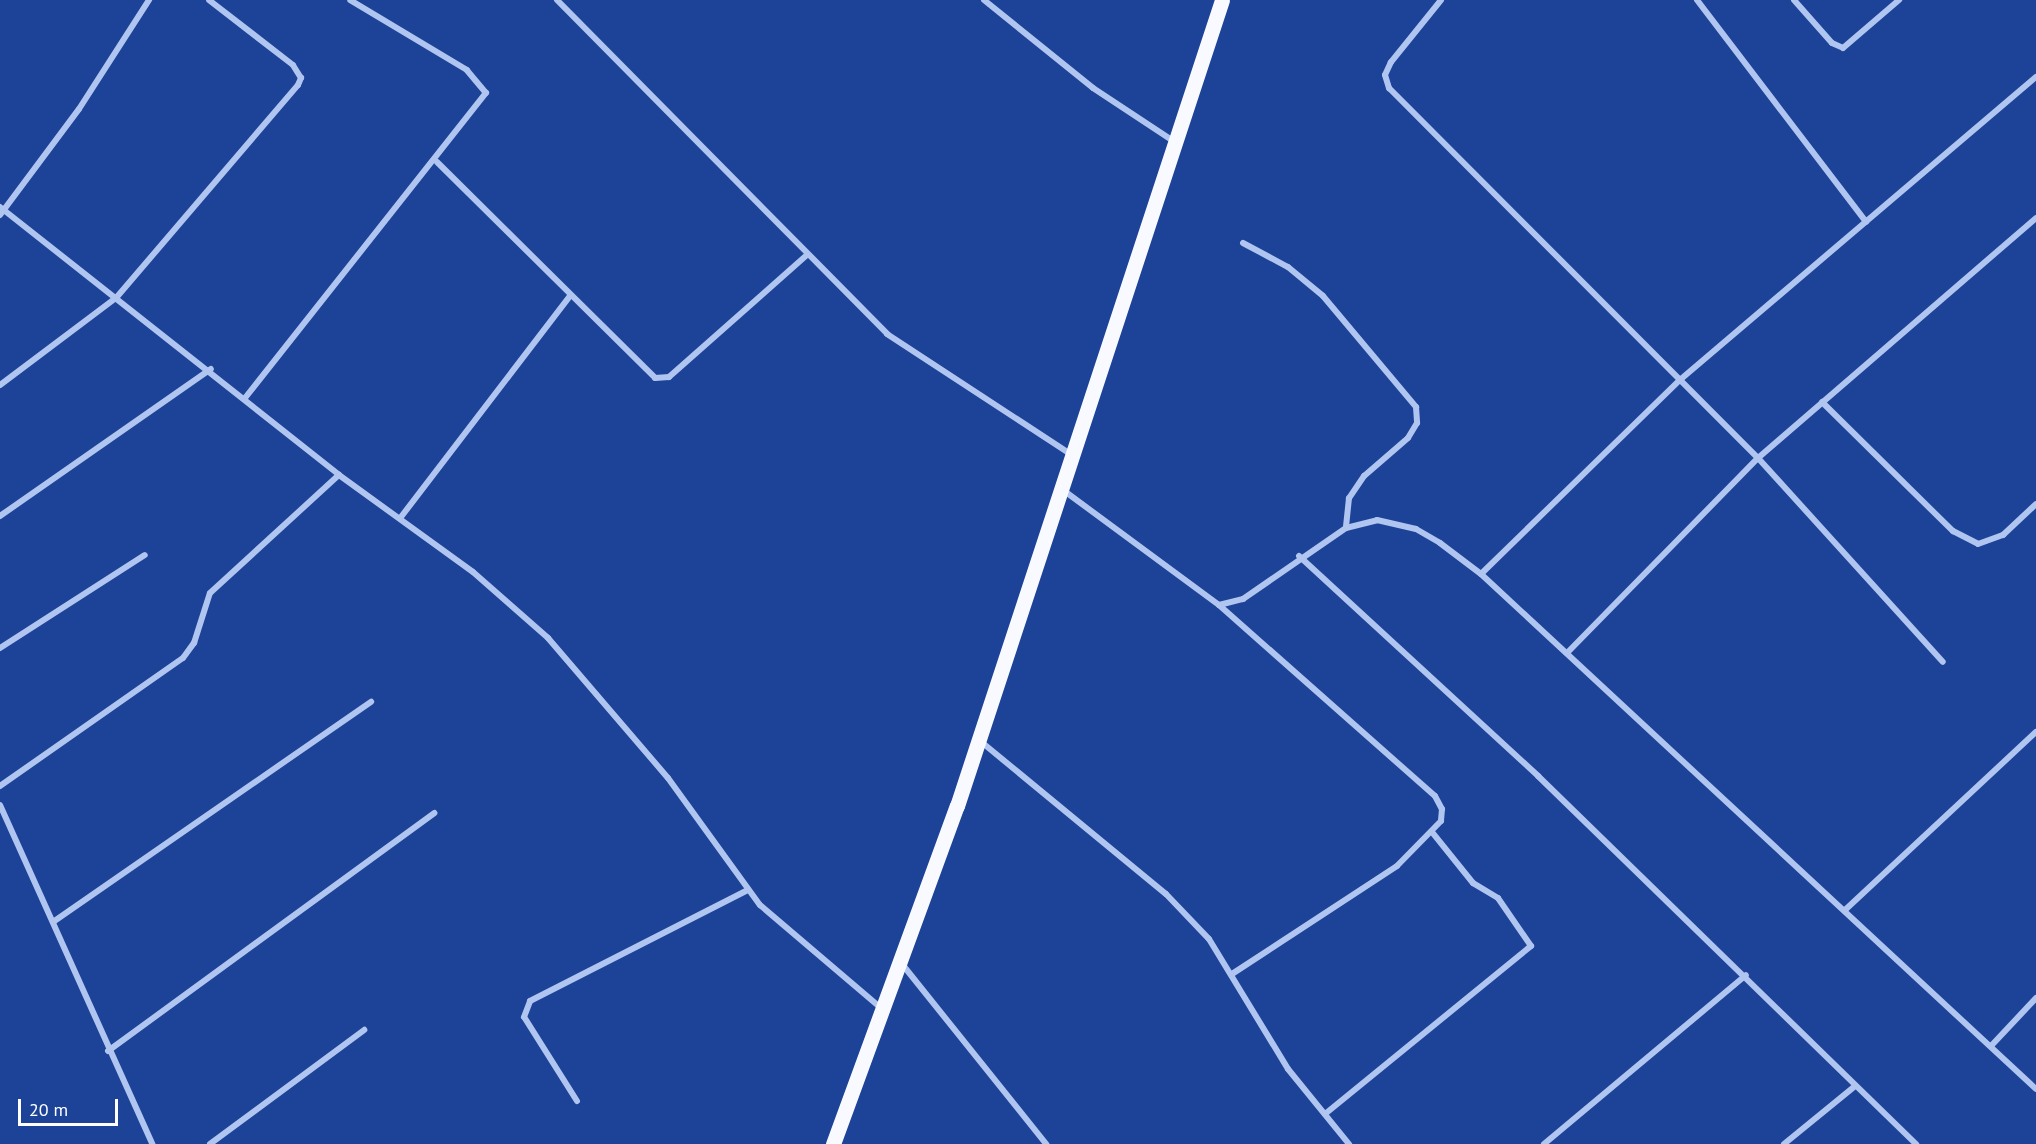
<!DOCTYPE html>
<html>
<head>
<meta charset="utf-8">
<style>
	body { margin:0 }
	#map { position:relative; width:2036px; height:1144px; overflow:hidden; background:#1c4397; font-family:"PT Sans",sans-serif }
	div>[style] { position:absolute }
	.minor>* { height:6px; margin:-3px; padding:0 3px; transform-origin:3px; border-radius:3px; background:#b0c5f0 }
	.primary>* { height:15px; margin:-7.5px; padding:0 7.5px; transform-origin:7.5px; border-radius:7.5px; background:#f8faff }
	span { translate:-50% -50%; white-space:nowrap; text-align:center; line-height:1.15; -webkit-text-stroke:4.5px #1c4397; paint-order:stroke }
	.scale { position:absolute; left:18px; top:1099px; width:100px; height:27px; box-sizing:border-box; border:3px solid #fff; border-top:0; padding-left:8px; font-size:18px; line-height:21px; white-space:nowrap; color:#fff; -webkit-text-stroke:4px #1c4397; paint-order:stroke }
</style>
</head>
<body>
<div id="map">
	<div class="minor">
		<div style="left:557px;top:0;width:470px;rotate:45.3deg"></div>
		<div style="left:887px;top:334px;width:221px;rotate:33.2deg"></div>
		<div style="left:984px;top:0;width:140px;rotate:38.9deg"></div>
		<div style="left:1093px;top:88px;width:98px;rotate:33.4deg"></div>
		<div style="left:1441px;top:0;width:80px;rotate:128.9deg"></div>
		<div style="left:1391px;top:62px;width:14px;rotate:115deg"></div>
		<div style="left:1385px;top:75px;width:14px;rotate:73deg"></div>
		<div style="left:1389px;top:88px;width:523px;rotate:45.08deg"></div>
		<div style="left:1758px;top:458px;width:275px;rotate:47.8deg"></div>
		<div style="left:1697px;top:0;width:279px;rotate:52.7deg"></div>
		<div style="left:1794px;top:0;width:57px;rotate:48.5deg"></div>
		<div style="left:1832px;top:43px;width:12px;rotate:24deg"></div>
		<div style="left:1843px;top:48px;width:74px;rotate:-40.6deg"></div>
		<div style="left:437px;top:162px;width:307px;rotate:44.7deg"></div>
		<div style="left:655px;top:378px;width:14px;rotate:-4deg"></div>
		<div style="left:669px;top:377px;width:184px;rotate:-41.5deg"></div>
		<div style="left:0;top:207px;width:432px;rotate:38.3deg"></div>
		<div style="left:339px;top:475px;width:165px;rotate:35.9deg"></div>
		<div style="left:473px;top:572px;width:100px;rotate:41.3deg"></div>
		<div style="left:548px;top:638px;width:184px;rotate:49.4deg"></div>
		<div style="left:668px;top:778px;width:157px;rotate:54.1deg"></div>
		<div style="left:760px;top:905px;width:160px;rotate:40.4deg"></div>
		<div style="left:0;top:215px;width:132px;rotate:-53.3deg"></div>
		<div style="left:79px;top:109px;width:130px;rotate:-57.3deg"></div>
		<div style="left:1243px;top:243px;width:51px;rotate:28.1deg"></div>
		<div style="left:1288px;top:267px;width:45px;rotate:39.6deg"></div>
		<div style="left:1323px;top:296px;width:145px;rotate:50deg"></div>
		<div style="left:1416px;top:407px;width:16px;rotate:86deg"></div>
		<div style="left:1417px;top:423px;width:17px;rotate:121deg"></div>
		<div style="left:1408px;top:438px;width:58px;rotate:139.2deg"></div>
		<div style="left:1364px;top:476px;width:27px;rotate:124deg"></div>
		<div style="left:1349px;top:498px;width:30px;rotate:96deg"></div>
		<div style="left:0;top:385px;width:145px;rotate:-36.9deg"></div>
		<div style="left:116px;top:298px;width:280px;rotate:-49.5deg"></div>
		<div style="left:298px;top:85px;width:8px;rotate:-67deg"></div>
		<div style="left:301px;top:78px;width:15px;rotate:-122deg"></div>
		<div style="left:293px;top:65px;width:106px;rotate:-142.3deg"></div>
		<div style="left:245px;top:398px;width:389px;rotate:-51.7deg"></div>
		<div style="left:486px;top:93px;width:30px;rotate:-130deg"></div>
		<div style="left:467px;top:70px;width:136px;rotate:-149.1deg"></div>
		<div style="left:1822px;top:402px;width:184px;rotate:44.6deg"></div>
		<div style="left:1953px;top:531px;width:28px;rotate:27deg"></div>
		<div style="left:1978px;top:544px;width:27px;rotate:-20deg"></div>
		<div style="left:2003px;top:535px;width:45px;rotate:-43.2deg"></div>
		<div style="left:1063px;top:490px;width:194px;rotate:36.4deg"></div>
		<div style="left:1219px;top:605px;width:25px;rotate:-14deg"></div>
		<div style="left:1243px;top:599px;width:125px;rotate:-34.6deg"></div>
		<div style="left:1346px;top:528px;width:32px;rotate:-14deg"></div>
		<div style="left:1377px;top:520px;width:40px;rotate:13deg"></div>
		<div style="left:1416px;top:529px;width:28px;rotate:30deg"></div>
		<div style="left:1440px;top:543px;width:51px;rotate:37.1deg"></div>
		<div style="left:1481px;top:574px;width:757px;rotate:42.86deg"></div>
		<div style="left:0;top:516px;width:257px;rotate:-34.9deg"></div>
		<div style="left:401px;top:517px;width:278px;rotate:-52.6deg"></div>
		<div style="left:1299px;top:556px;width:325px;rotate:42.6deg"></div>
		<div style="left:1538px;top:776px;width:528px;rotate:44.23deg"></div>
		<div style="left:1481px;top:574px;width:279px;rotate:-44.3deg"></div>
		<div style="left:1681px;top:379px;width:466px;rotate:-40.4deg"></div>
		<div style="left:1219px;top:605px;width:288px;rotate:41.5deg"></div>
		<div style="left:1435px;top:796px;width:15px;rotate:62deg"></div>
		<div style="left:1442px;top:809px;width:12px;rotate:95deg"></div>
		<div style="left:1441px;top:821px;width:63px;rotate:134.4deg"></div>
		<div style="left:1397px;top:866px;width:197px;rotate:146.8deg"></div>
		<div style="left:0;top:648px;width:172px;rotate:-32.7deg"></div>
		<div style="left:1567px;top:653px;width:273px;rotate:-45.6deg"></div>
		<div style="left:1758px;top:458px;width:367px;rotate:-40.8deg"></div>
		<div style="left:979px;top:740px;width:242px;rotate:39.5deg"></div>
		<div style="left:1166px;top:894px;width:62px;rotate:46.3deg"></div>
		<div style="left:1209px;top:939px;width:152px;rotate:58.7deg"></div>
		<div style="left:1288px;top:1069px;width:97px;rotate:50.9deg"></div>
		<div style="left:0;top:786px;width:223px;rotate:-35deg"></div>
		<div style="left:183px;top:658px;width:19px;rotate:-54deg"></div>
		<div style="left:194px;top:643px;width:52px;rotate:-72.3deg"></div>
		<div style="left:210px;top:593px;width:175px;rotate:-42.5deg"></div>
		<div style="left:0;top:805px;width:372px;rotate:65.8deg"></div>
		<div style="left:1845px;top:910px;width:261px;rotate:-43deg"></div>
		<div style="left:53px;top:922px;width:387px;rotate:-34.7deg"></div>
		<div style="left:902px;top:964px;width:231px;rotate:51.3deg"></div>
		<div style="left:1991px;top:1046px;width:66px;rotate:-46.8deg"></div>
		<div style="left:108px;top:1051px;width:404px;rotate:-36.1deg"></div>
		<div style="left:577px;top:1101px;width:99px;rotate:-122.2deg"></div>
		<div style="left:524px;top:1017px;width:17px;rotate:-69deg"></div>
		<div style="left:530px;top:1001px;width:245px;rotate:-27deg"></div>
		<div style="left:1325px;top:1114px;width:266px;rotate:-39.2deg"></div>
		<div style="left:1531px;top:946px;width:58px;rotate:-124.5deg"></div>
		<div style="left:1498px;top:898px;width:29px;rotate:-149deg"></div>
		<div style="left:1473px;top:883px;width:65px;rotate:-128.8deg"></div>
		<div style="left:210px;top:1144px;width:192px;rotate:-36.5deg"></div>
		<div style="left:1544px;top:1144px;width:263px;rotate:-39.9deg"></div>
		<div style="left:1784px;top:1144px;width:90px;rotate:-39.2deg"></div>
	</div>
	<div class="primary">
		<div style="left:833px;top:1144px;width:360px;rotate:-69.9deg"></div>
		<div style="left:957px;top:806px;width:848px;rotate:-71.8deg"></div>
	</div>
	<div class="scale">20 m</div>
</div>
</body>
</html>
